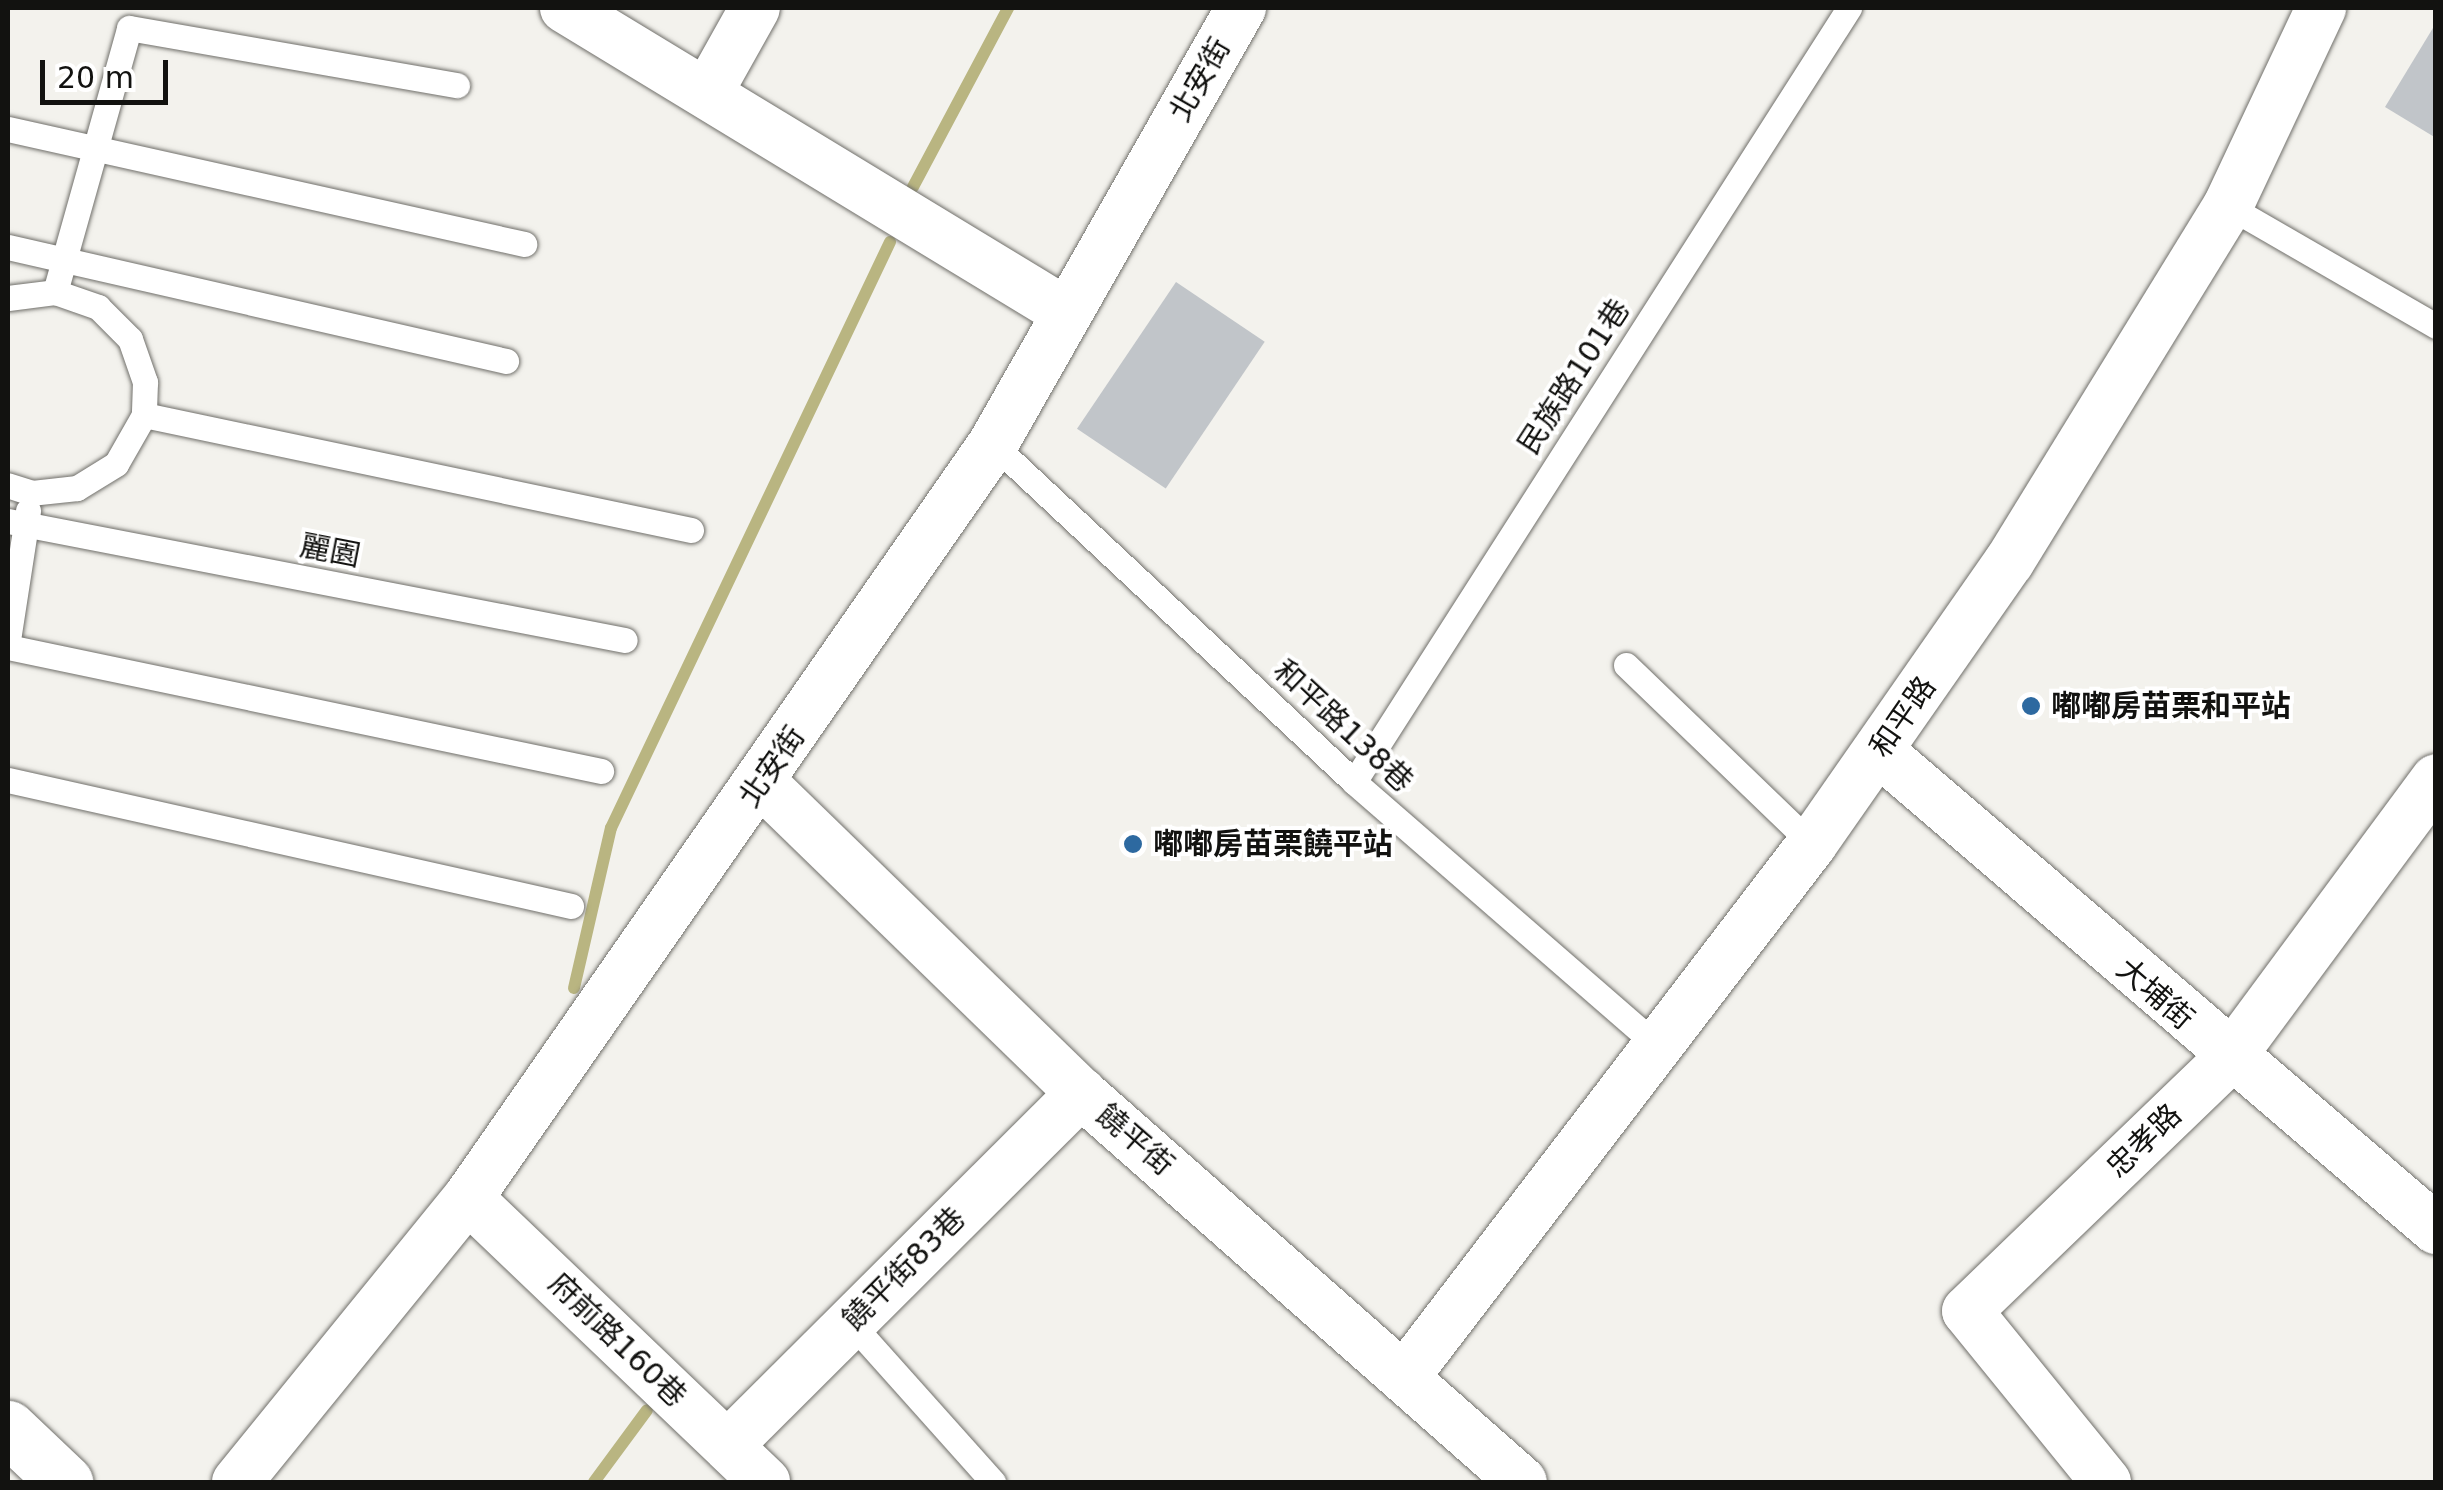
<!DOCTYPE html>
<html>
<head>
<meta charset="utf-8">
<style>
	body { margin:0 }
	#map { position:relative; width:2443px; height:1490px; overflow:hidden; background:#f3f2ed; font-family:"DejaVu Sans","Noto Sans TC",sans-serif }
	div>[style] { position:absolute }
	.stream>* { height:12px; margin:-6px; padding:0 6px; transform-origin:6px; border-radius:6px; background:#b9b581 }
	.building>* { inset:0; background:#c1c5c9; transform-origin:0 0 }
	.roads { filter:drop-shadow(0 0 2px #706f6a) drop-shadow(0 0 2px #706f6a) }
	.lane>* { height:25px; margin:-12.5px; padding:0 12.5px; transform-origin:12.5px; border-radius:12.5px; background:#fff }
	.street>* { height:50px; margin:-25px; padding:0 25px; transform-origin:25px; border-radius:25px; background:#fff }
	.secondary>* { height:55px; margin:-27.5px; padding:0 27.5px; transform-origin:27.5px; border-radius:27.5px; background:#fff }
	.dots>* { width:28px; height:28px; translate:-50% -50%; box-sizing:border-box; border:5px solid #fff; border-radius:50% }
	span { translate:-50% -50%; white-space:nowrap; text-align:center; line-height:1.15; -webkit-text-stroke:8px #fff; paint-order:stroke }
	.street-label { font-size:30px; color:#121210 }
	.poi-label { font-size:30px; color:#121210; font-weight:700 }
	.left { translate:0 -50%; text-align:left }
	.frame { position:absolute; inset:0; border:10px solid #121210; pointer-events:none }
	.scale { position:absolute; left:40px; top:60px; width:128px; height:45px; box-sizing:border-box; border:5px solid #121210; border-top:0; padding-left:12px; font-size:30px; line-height:35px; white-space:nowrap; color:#121210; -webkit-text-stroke:8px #fff; paint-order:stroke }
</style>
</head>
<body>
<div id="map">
	<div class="stream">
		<div style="left:913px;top:187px;width:203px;rotate:-62deg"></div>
		<div style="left:574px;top:988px;width:164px;rotate:-77deg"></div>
		<div style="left:611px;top:828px;width:649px;rotate:-64.54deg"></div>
		<div style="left:594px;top:1482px;width:89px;rotate:-53.6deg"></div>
	</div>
	<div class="building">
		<div style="clip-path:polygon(2436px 23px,2436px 138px,2385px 107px)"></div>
		<div style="left:1176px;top:282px;width:107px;height:177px;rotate:34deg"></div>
	</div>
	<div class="roads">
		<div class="lane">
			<div style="left:8px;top:129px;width:529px;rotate:12.56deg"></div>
			<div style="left:2228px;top:206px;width:240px;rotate:30deg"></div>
			<div style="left:8px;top:247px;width:511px;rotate:12.89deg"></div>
			<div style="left:55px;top:292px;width:274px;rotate:-74.3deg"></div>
			<div style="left:129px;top:28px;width:333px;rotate:9.9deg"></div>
			<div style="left:8px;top:298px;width:47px;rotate:-7.3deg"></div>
			<div style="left:55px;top:292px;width:46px;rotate:19.2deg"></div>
			<div style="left:98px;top:307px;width:45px;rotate:45deg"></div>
			<div style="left:130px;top:339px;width:46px;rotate:70.8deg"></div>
			<div style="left:145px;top:382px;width:33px;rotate:92deg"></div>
			<div style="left:144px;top:415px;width:56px;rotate:119.7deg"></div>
			<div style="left:116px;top:464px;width:46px;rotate:148.4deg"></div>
			<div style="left:77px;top:488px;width:45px;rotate:173.7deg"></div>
			<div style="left:32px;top:493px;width:25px;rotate:-162deg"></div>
			<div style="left:144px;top:415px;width:559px;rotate:11.87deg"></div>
			<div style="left:993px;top:444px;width:495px;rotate:43.1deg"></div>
			<div style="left:1354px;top:782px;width:404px;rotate:41deg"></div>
			<div style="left:8px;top:521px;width:628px;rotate:10.92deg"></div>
			<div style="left:8px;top:640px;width:131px;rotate:-81.2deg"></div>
			<div style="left:8px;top:647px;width:606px;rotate:11.81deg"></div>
			<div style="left:1626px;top:665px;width:258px;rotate:43.9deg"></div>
			<div style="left:8px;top:780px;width:577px;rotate:12.61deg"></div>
			<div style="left:1354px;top:782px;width:919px;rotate:-57.4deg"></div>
			<div style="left:850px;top:1322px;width:215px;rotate:48.2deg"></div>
		</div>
		<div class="street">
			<div style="left:565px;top:8px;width:587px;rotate:31.28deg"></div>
			<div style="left:708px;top:92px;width:96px;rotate:-60.8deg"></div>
			<div style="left:1880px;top:752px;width:733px;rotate:40.63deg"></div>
			<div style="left:762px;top:783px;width:445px;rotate:44.2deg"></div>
			<div style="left:1081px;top:1093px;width:588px;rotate:41.42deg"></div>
			<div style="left:468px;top:1198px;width:411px;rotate:43.7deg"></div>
			<div style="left:1405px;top:1376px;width:670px;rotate:-52.58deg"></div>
			<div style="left:1812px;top:844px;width:344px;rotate:-55.1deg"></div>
			<div style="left:2009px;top:562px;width:418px;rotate:-58.4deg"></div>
			<div style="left:2228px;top:206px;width:219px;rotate:-64.8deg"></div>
			<div style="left:728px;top:1445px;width:499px;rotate:-44.9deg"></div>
			<div style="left:237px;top:1482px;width:366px;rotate:-50.9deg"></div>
			<div style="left:468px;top:1198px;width:919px;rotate:-55.15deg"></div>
			<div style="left:993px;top:444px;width:502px;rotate:-60.37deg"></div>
			<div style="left:2106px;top:1482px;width:220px;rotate:-129.1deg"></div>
			<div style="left:1967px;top:1311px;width:364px;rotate:-43.9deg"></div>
			<div style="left:2229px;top:1059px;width:348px;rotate:-53.5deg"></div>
		</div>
		<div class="secondary">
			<div style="left:8px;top:1428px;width:79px;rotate:43.5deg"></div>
		</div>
	</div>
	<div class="dots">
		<div style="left:2031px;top:706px;background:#2d69a0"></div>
		<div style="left:1133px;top:844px;background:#2d69a0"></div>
	</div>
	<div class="street-label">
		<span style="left:1200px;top:80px;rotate:-60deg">北安街</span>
		<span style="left:1574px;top:377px;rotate:-57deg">民族路101巷</span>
		<span style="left:330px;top:551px;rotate:11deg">麗園</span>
		<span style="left:1903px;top:717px;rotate:-55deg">和平路</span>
		<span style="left:1343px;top:726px;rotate:43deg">和平路138巷</span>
		<span style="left:772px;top:767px;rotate:-55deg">北安街</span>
		<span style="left:2155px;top:994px;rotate:41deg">大埔街</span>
		<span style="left:1135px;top:1140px;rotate:41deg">饒平街</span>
		<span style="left:2144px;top:1141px;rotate:-44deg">忠孝路</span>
		<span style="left:904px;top:1269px;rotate:-45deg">饒平街83巷</span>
		<span style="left:617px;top:1340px;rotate:44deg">府前路160巷</span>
	</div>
	<div class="poi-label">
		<span class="left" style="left:2051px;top:706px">嘟嘟房苗栗和平站</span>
		<span class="left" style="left:1153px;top:844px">嘟嘟房苗栗饒平站</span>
	</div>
	<div class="frame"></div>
	<div class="scale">20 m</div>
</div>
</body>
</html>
